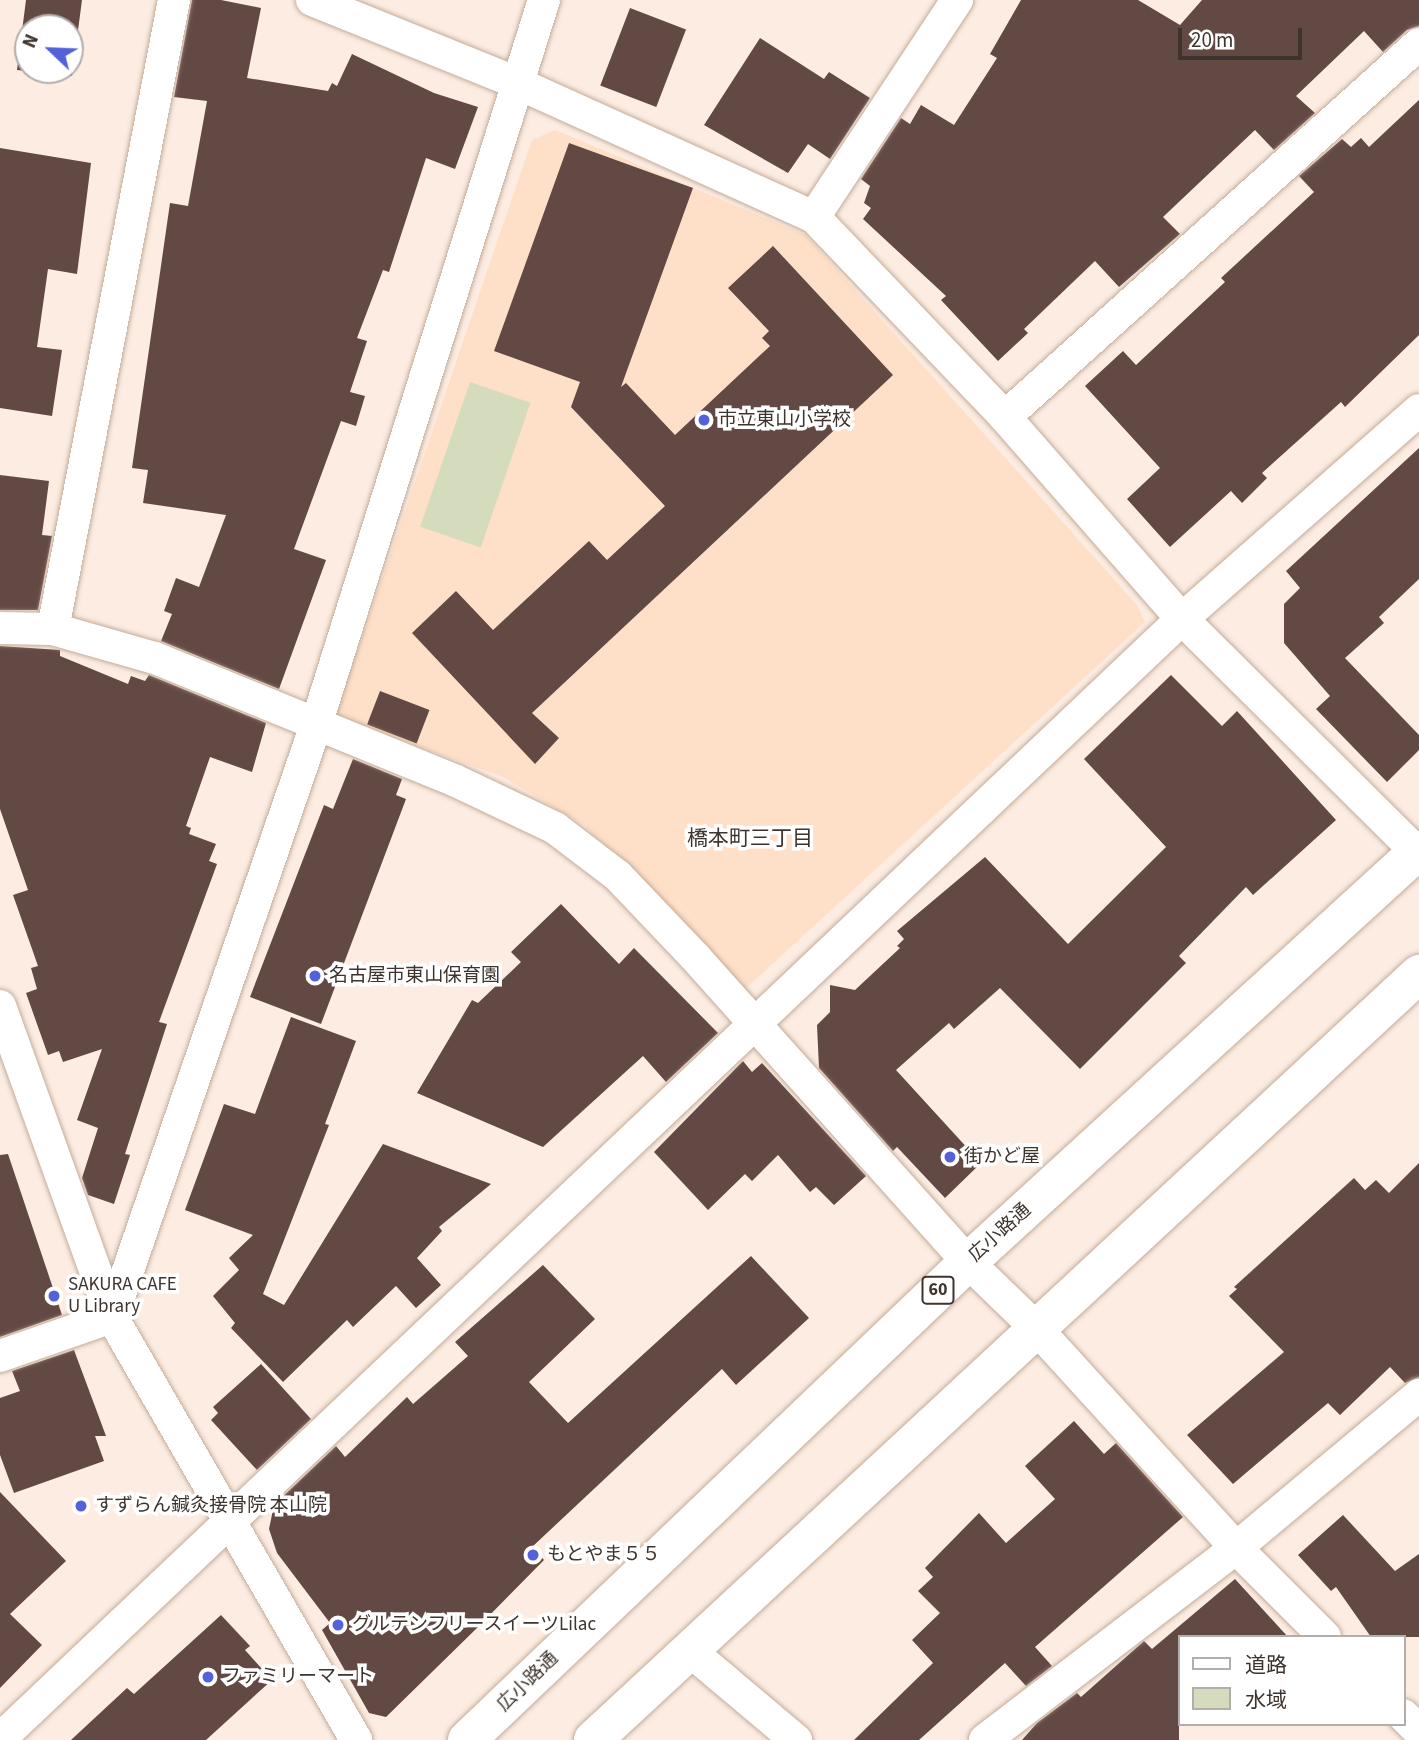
<!DOCTYPE html>
<html>
<head>
<meta charset="utf-8">
<style>
	body { margin:0 }
	#map { position:relative; width:1419px; height:1740px; overflow:hidden; background:#fcece1; font-family:"Source Sans 3","Noto Sans JP",sans-serif }
	div>[style] { position:absolute }
	.built>* { inset:0; background:#fedfc7 }
	.water>* { inset:0; background:#d5dcbe; transform-origin:0 0 }
	.building>* { inset:0; background:#634944; transform-origin:0 0 }
	.roads { filter:drop-shadow(0 0 2px #c3ac9a) drop-shadow(0 0 2px #c3ac9a) }
	.minor>* { height:32px; margin:-16px; padding:0 16px; transform-origin:16px; border-radius:16px; background:#fff }
	.primary>* { height:38px; margin:-19px; padding:0 19px; transform-origin:19px; border-radius:19px; background:#fff }
	.dots>* { width:19px; height:19px; translate:-50% -50%; box-sizing:border-box; border:4px solid #fff; border-radius:50% }
	span { translate:-50% -50%; white-space:nowrap; text-align:center; line-height:1.15; -webkit-text-stroke:7px #fff; paint-order:stroke }
	.shield-label span { padding:2px 5px; background:#fff; border:2px solid; border-radius:5px; -webkit-text-stroke-width:0 }
	.shield-label { font-size:18px; color:#3e342d; font-weight:700 }
	.poi-label { font-size:19px; color:#3e342d }
	.left { translate:0 -50%; text-align:left }
	.street-label { font-size:19px; color:#3e342d }
	.neighbourhood-label { font-size:21px; color:#3e342d }
	.legend { position:absolute; left:1178px; top:1635px; width:228px; height:91px; box-sizing:border-box; background:#fff; border:2px solid #b2aeab; margin:0; padding:9px 12px; list-style:none; font-size:21px; color:#3e342d }
	.legend li { display:flex; align-items:center; gap:14px; height:35px }
	.legend b { width:35px; border:2px solid #b2aeab }
	.north { position:absolute; left:14px; top:14px; width:70px; height:70px; box-sizing:border-box; background:#fff; border:2px solid #b2aeab; border-radius:50%; rotate:293deg; font-size:19px; font-weight:700; line-height:28px; text-align:center; color:#3e342d }
	.north::after { content:''; display:block; margin:auto; width:24px; height:32px; background:#5362d8; clip-path:polygon(50% 0,100% 100%,50% 72%,0 100%) }
	.scale { position:absolute; left:1178px; top:28px; width:124px; height:32px; box-sizing:border-box; border:4px solid #3e342d; border-top:0; padding-left:9px; font-size:21px; line-height:24px; white-space:nowrap; color:#3e342d; -webkit-text-stroke:5px #fff; paint-order:stroke }
</style>
</head>
<body>
<div id="map">
	<div class="built">
		<div style="clip-path:polygon(555px 130px,806px 235px,1137px 605px,1145px 622px,744px 990px,584px 825px,503px 777px,335px 716px,532px 140px)"></div>
	</div>
	<div class="water">
		<div style="left:470px;top:382px;width:64px;height:153px;rotate:19deg"></div>
	</div>
	<div class="building">
		<div style="clip-path:polygon(evenodd,26px 0,82px 0,72px 76px,17px 70px,26px 0,28px 28px,70px 28px,70px 70px,28px 70px,28px 28px)"></div>
		<div style="clip-path:polygon(192px 0,221px 0,261px 8px,247px 78px,328px 91px,332px 83px,337px 86px,352px 54px,434px 93px,478px 107px,455px 169px,426px 158px,389px 272px,383px 270px,357px 338px,367px 341px,350px 392px,365px 396px,356px 426px,341px 421px,294px 549px,326px 560px,279px 689px,161px 641px,172px 614px,164px 611px,176px 578px,199px 587px,226px 515px,143px 503px,148px 470px,132px 468px,170px 203px,188px 206px,207px 101px,174px 97px)"></div>
		<div style="clip-path:polygon(1021px 0,1138px 0,1180px 25px,1202px 0,1419px 0,1419px 26px,1407px 30px,1383px 52px,1364px 31px,1296px 96px,1315px 113px,1274px 150px,1255px 130px,1163px 217px,1180px 234px,1119px 287px,1095px 261px,1024px 329px,1028px 333px,998px 361px,941px 300px,946px 296px,863px 219px,871px 208px,864px 203px,870px 186px,861px 179px,901px 118px,910px 124px,921px 105px,954px 125px,997px 58px,990px 54px)"></div>
		<div style="left:630px;top:8px;width:60px;height:83px;rotate:21deg"></div>
		<div style="clip-path:polygon(760px 38px,824px 79px,829px 72px,870px 98px,830px 159px,808px 144px,788px 173px,704px 125px)"></div>
		<div style="clip-path:polygon(1419px 100px,1419px 335px,1345px 407px,1341px 402px,1262px 473px,1267px 478px,1242px 503px,1231px 491px,1170px 547px,1127px 499px,1160px 468px,1085px 386px,1123px 351px,1136px 365px,1225px 282px,1221px 278px,1314px 192px,1299px 176px,1342px 139px,1351px 147px,1361px 138px,1369px 147px)"></div>
		<div style="clip-path:polygon(569px 143px,693px 188px,621px 387px,626px 383px,675px 435px,770px 346px,762px 338px,769px 331px,728px 288px,773px 246px,893px 375px,532px 713px,559px 738px,535px 764px,412px 633px,456px 591px,493px 630px,589px 541px,607px 560px,665px 506px,571px 407px,580px 382px,494px 351px)"></div>
		<div style="clip-path:polygon(0 148px,91px 163px,77px 274px,48px 269px,37px 347px,62px 350px,52px 416px,0 408px)"></div>
		<div style="clip-path:polygon(1419px 448px,1419px 579px,1379px 617px,1384px 623px,1345px 658px,1419px 735px,1419px 750px,1387px 782px,1316px 709px,1330px 696px,1284px 643px,1284px 604px,1300px 588px,1286px 571px)"></div>
		<div style="clip-path:polygon(0 475px,49px 481px,42px 535px,52px 536px,38px 610px,0 610px)"></div>
		<div style="clip-path:polygon(0 646px,60px 650px,60px 656px,128px 684px,131px 676px,145px 681px,149px 675px,266px 723px,252px 772px,210px 757px,186px 826px,191px 828px,189px 834px,216px 844px,209px 861px,217px 864px,159px 1022px,167px 1024px,125px 1154px,130px 1155px,114px 1204px,88px 1195px,82px 1178px,98px 1128px,77px 1120px,102px 1049px,63px 1062px,59px 1051px,48px 1055px,26px 993px,37px 989px,31px 968px,38px 966px,13px 895px,28px 890px,0 809px)"></div>
		<div style="clip-path:polygon(1171px 675px,1222px 726px,1237px 711px,1336px 820px,1253px 895px,1246px 887px,1179px 956px,1186px 963px,1080px 1069px,1000px 988px,954px 1029px,949px 1023px,896px 1070px,981px 1163px,945px 1198px,897px 1147px,893px 1151px,819px 1068px,817px 1025px,830px 1012px,830px 985px,855px 990px,900px 948px,897px 946px,904px 939px,897px 931px,985px 857px,1068px 944px,1166px 847px,1084px 759px)"></div>
		<div style="left:380px;top:691px;width:53px;height:36px;rotate:21deg"></div>
		<div style="clip-path:polygon(353px 759px,402px 779px,396px 795px,406px 799px,321px 1024px,250px 997px,324px 805px,333px 809px)"></div>
		<div style="clip-path:polygon(561px 904px,619px 964px,634px 948px,718px 1033px,666px 1082px,643px 1056px,543px 1147px,417px 1093px,472px 1000px,478px 1003px,521px 962px,511px 952px)"></div>
		<div style="clip-path:polygon(291px 1017px,356px 1041px,325px 1124px,329px 1125px,263px 1294px,284px 1305px,383px 1144px,491px 1184px,439px 1227px,442px 1231px,417px 1258px,441px 1285px,416px 1308px,396px 1286px,353px 1327px,347px 1320px,283px 1382px,231px 1328px,235px 1323px,213px 1296px,239px 1270px,229px 1258px,253px 1235px,185px 1210px,224px 1104px,255px 1114px)"></div>
		<div style="clip-path:polygon(743px 1061px,752px 1072px,762px 1063px,866px 1176px,834px 1205px,816px 1187px,810px 1192px,778px 1155px,752px 1181px,745px 1174px,708px 1210px,654px 1152px)"></div>
		<div style="clip-path:polygon(8px 1154px,62px 1315px,0 1337px,0 1155px)"></div>
		<div style="clip-path:polygon(1419px 1163px,1419px 1377px,1405px 1383px,1390px 1367px,1340px 1415px,1328px 1403px,1233px 1484px,1187px 1435px,1284px 1352px,1229px 1296px,1237px 1289px,1234px 1287px,1354px 1178px,1365px 1190px,1376px 1180px,1389px 1193px)"></div>
		<div style="clip-path:polygon(751px 1256px,809px 1318px,736px 1385px,722px 1369px,532px 1547px,544px 1560px,477px 1628px,386px 1717px,369px 1713px,322px 1630px,330px 1623px,277px 1553px,269px 1529px,274px 1505px,336px 1446px,345px 1457px,407px 1397px,413px 1404px,468px 1356px,455px 1342px,543px 1265px,595px 1319px,529px 1382px,568px 1423px)"></div>
		<div style="clip-path:polygon(74px 1350px,106px 1436px,95px 1436px,104px 1461px,14px 1493px,0 1455px,0 1398px,20px 1391px,12px 1371px)"></div>
		<div style="clip-path:polygon(261px 1364px,311px 1419px,257px 1470px,211px 1420px,218px 1413px,213px 1407px)"></div>
		<div style="clip-path:polygon(1074px 1421px,1104px 1454px,1116px 1443px,1183px 1517px,1035px 1647px,1052px 1666px,1026px 1686px,1005px 1663px,919px 1740px,854px 1740px,933px 1663px,912px 1640px,940px 1613px,918px 1591px,933px 1577px,925px 1568px,979px 1513px,1006px 1543px,1055px 1499px,1025px 1466px)"></div>
		<div style="clip-path:polygon(0 1492px,66px 1561px,10px 1614px,42px 1645px,0 1688px)"></div>
		<div style="clip-path:polygon(1343px 1515px,1395px 1571px,1419px 1554px,1419px 1637px,1371px 1637px,1336px 1587px,1331px 1591px,1298px 1555px)"></div>
		<div style="clip-path:polygon(1235px 1579px,1288px 1637px,1179px 1637px,1179px 1740px,1022px 1740px,1037px 1723px,1077px 1693px,1081px 1697px,1144px 1641px,1152px 1649px)"></div>
		<div style="clip-path:polygon(221px 1615px,250px 1646px,245px 1650px,272px 1680px,206px 1740px,71px 1740px,127px 1688px,134px 1694px)"></div>
	</div>
	<div class="roads">
		<div class="minor">
			<div style="left:312px;top:0;width:221px;rotate:22deg"></div>
			<div style="left:517px;top:83px;width:326px;rotate:24.3deg"></div>
			<div style="left:814px;top:217px;width:260px;rotate:-56.6deg"></div>
			<div style="left:814px;top:217px;width:277px;rotate:46.3deg"></div>
			<div style="left:1005px;top:417px;width:269px;rotate:48.8deg"></div>
			<div style="left:1182px;top:619px;width:331px;rotate:44.8deg"></div>
			<div style="left:1005px;top:417px;width:557px;rotate:-42.02deg"></div>
			<div style="left:0;top:628px;width:53px;rotate:1.1deg"></div>
			<div style="left:53px;top:629px;width:106px;rotate:15.9deg"></div>
			<div style="left:155px;top:658px;width:323px;rotate:22.2deg"></div>
			<div style="left:454px;top:780px;width:112px;rotate:25.4deg"></div>
			<div style="left:555px;top:828px;width:79px;rotate:37.3deg"></div>
			<div style="left:618px;top:876px;width:113px;rotate:46.4deg"></div>
			<div style="left:696px;top:958px;width:408px;rotate:48.2deg"></div>
			<div style="left:968px;top:1262px;width:95px;rotate:44.1deg"></div>
			<div style="left:1036px;top:1328px;width:297px;rotate:47.7deg"></div>
			<div style="left:1236px;top:1548px;width:126px;rotate:45deg"></div>
			<div style="left:53px;top:629px;width:641px;rotate:-79.11deg"></div>
			<div style="left:0;top:1006px;width:331px;rotate:70.2deg"></div>
			<div style="left:112px;top:1317px;width:488px;rotate:60deg"></div>
			<div style="left:112px;top:1317px;width:629px;rotate:-70.99deg"></div>
			<div style="left:317px;top:722px;width:757px;rotate:-72.55deg"></div>
			<div style="left:0;top:1356px;width:119px;rotate:-19.2deg"></div>
			<div style="left:689px;top:1650px;width:140px;rotate:40.1deg"></div>
			<div style="left:1403px;top:1715px;width:23px;rotate:45deg"></div>
			<div style="left:0;top:1739px;width:1628px;rotate:-43.46deg"></div>
			<div style="left:1182px;top:619px;width:316px;rotate:-41.4deg"></div>
			<div style="left:985px;top:1740px;width:316px;rotate:-37.4deg"></div>
			<div style="left:1236px;top:1548px;width:239px;rotate:-39.9deg"></div>
		</div>
		<div class="primary">
			<div style="left:467px;top:1740px;width:692px;rotate:-43.65deg"></div>
			<div style="left:968px;top:1262px;width:611px;rotate:-42.41deg"></div>
			<div style="left:593px;top:1740px;width:1127px;rotate:-42.84deg"></div>
		</div>
	</div>
	<div class="dots">
		<div style="left:704px;top:420px;background:#5362d8"></div>
		<div style="left:315px;top:976px;background:#5362d8"></div>
		<div style="left:950px;top:1157px;background:#5362d8"></div>
		<div style="left:54px;top:1296px;background:#5362d8"></div>
		<div style="left:81px;top:1506px;background:#5362d8"></div>
		<div style="left:533px;top:1555px;background:#5362d8"></div>
		<div style="left:338px;top:1625px;background:#5362d8"></div>
		<div style="left:208px;top:1677px;background:#5362d8"></div>
	</div>
	<div class="shield-label">
		<span style="left:938px;top:1290px">60</span>
	</div>
	<div class="poi-label">
		<span class="left" style="left:718px;top:420px">市立東山小学校</span>
		<span class="left" style="left:329px;top:976px">名古屋市東山保育園</span>
		<span class="left" style="left:964px;top:1157px">街かど屋</span>
		<span class="left" style="left:68px;top:1296px">SAKURA CAFE<br>U Library</span>
		<span class="left" style="left:95px;top:1506px">すずらん鍼灸接骨院 本山院</span>
		<span class="left" style="left:547px;top:1555px">もとやま５５</span>
		<span class="left" style="left:352px;top:1625px">グルテンフリースイーツLilac</span>
		<span class="left" style="left:222px;top:1677px">ファミリーマート</span>
	</div>
	<div class="street-label">
		<span style="left:1000px;top:1233px;rotate:-42deg">広小路通</span>
		<span style="left:528px;top:1682px;rotate:-44deg">広小路通</span>
	</div>
	<div class="neighbourhood-label">
		<span style="left:750px;top:838px">橋本町三丁目</span>
	</div>
	<ul class="legend">
	<li><b style="height:9px;background:#fff"></b>道路</li>
	<li><b style="height:19px;background:#d5dcbe"></b>水域</li>
	</ul>
	<div class="north">N</div>
	<div class="scale">20 m</div>
</div>
</body>
</html>
